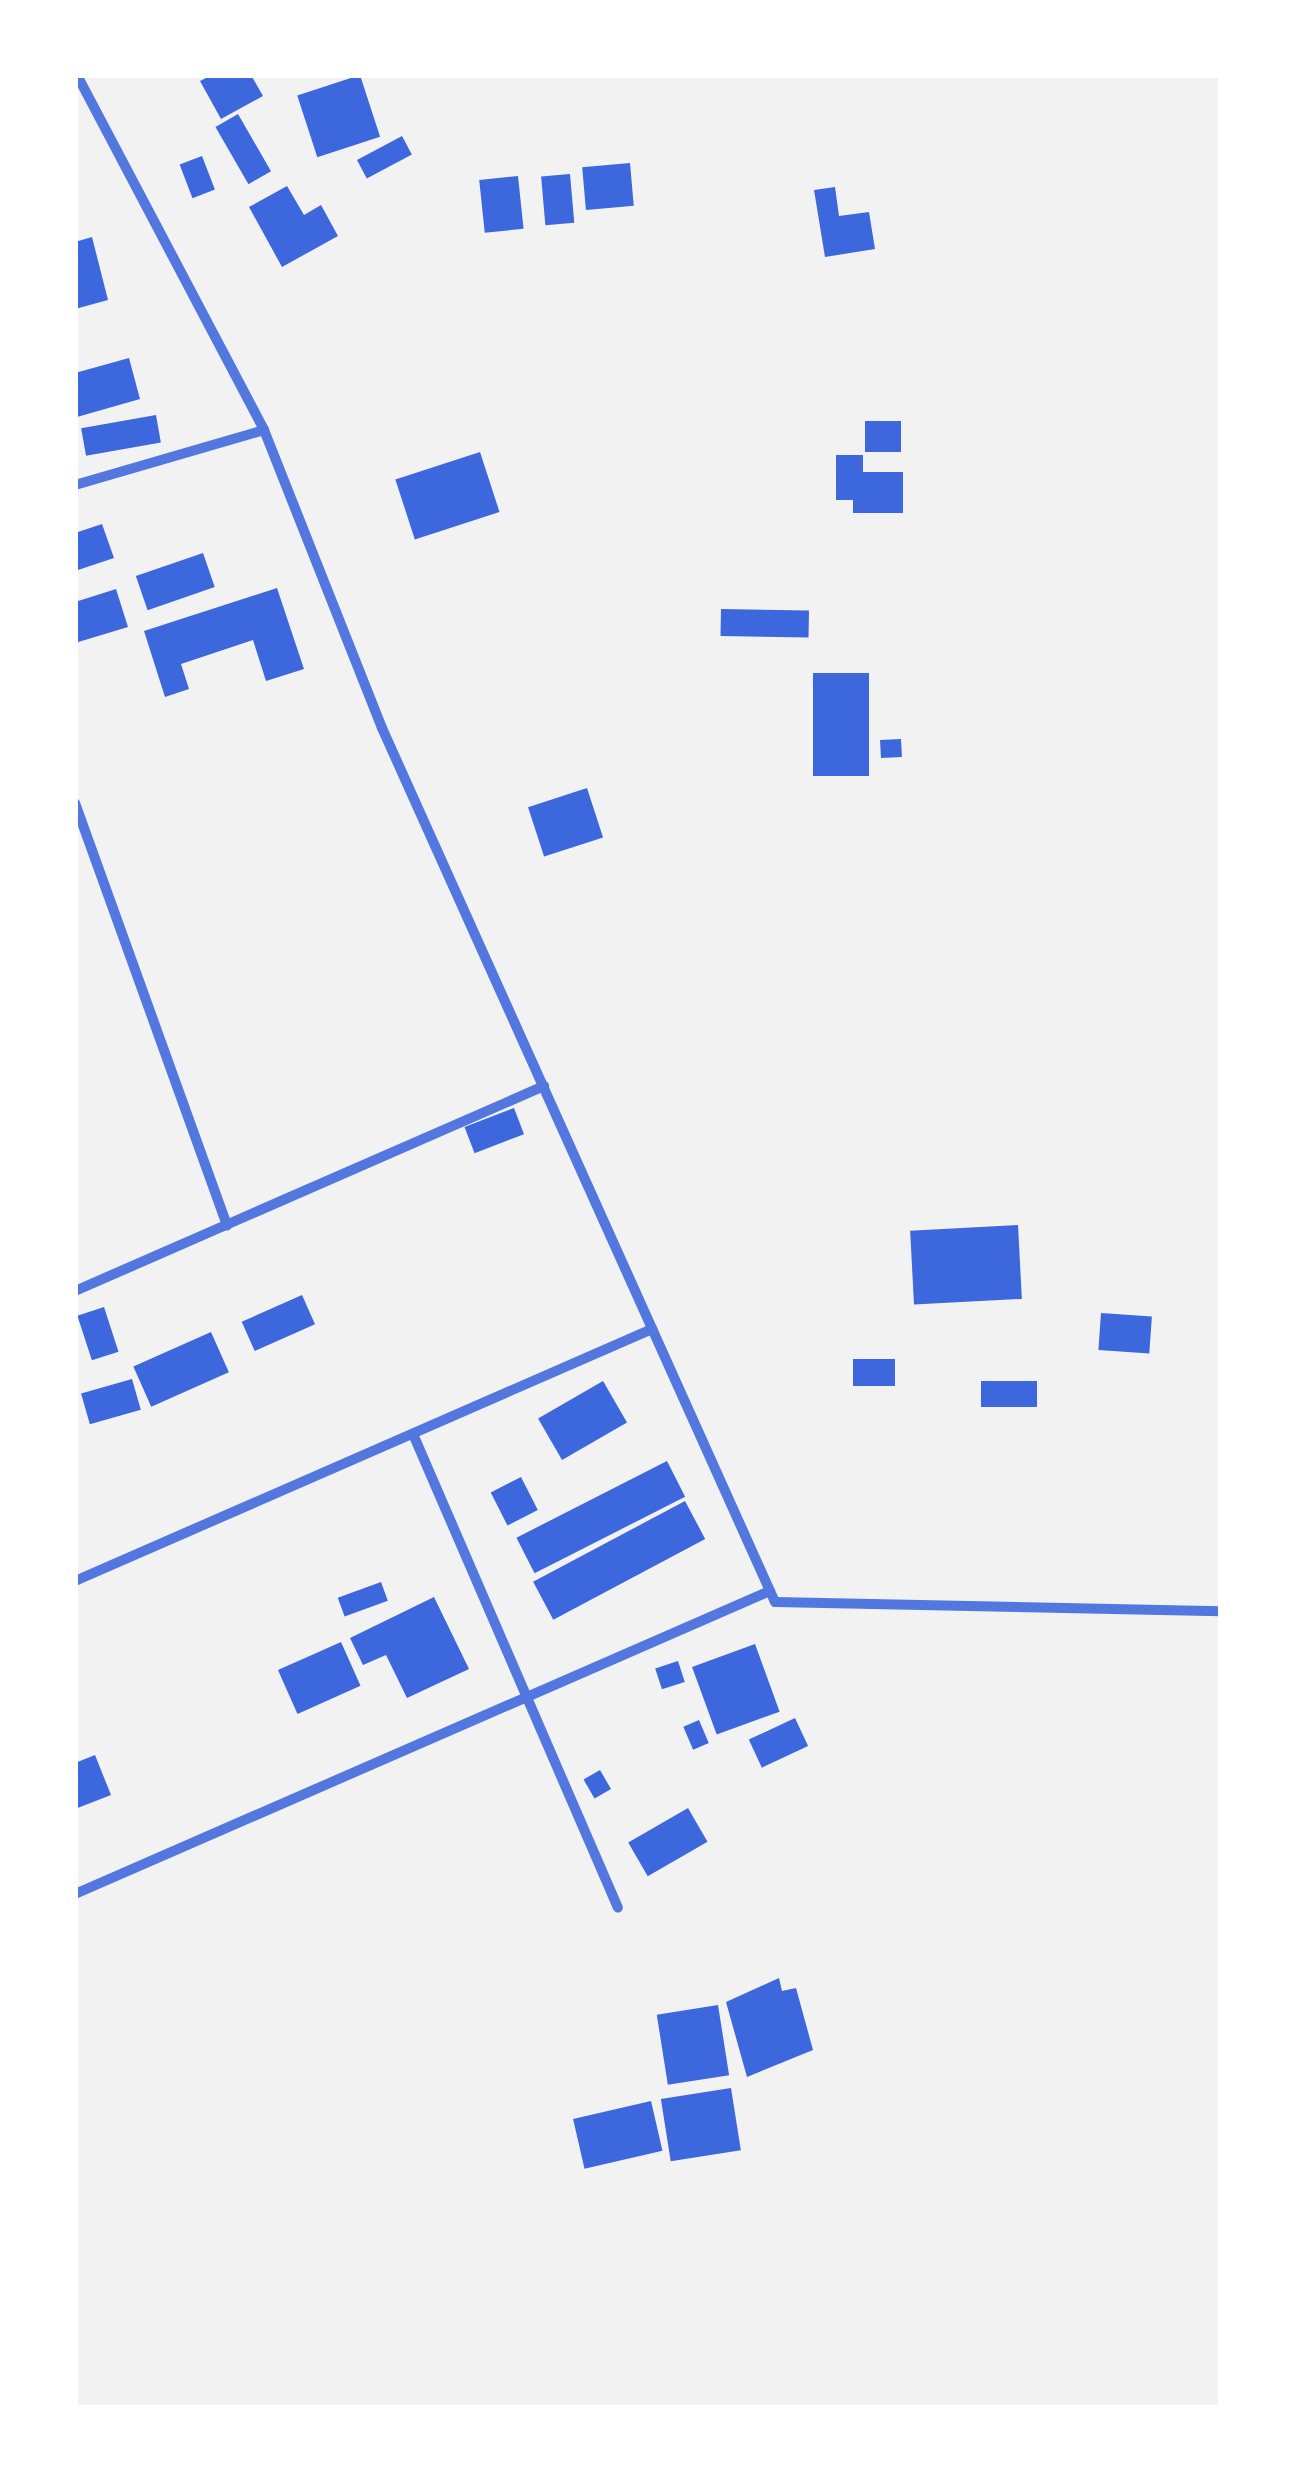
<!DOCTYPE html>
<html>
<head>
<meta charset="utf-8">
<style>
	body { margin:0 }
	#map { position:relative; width:1296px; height:2483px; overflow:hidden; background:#f2f2f2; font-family:Ubuntu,sans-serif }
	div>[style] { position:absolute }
	.building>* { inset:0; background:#3d67dc; transform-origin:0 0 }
	.minor>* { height:10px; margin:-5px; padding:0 5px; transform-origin:5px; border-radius:5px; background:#5277de }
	span { translate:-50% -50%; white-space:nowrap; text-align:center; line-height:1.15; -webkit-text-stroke:9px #fff; paint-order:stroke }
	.frame { position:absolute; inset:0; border:78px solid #fff; pointer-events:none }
</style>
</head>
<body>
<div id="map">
	<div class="building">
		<div style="clip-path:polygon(212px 75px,251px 75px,263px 96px,221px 119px,200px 81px)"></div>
		<div style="left:360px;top:75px;width:65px;height:66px;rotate:72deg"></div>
		<div style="left:238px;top:114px;width:66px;height:26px;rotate:60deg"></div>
		<div style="left:402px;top:136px;width:21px;height:51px;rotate:62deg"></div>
		<div style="left:202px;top:156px;width:36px;height:24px;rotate:69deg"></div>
		<div style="left:630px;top:163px;width:43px;height:48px;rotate:85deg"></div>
		<div style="left:570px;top:174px;width:49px;height:29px;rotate:85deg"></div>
		<div style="left:518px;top:176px;width:53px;height:39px;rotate:84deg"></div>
		<div style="clip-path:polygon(287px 186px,304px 215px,321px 205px,338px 236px,282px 267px,249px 207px)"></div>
		<div style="clip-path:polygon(835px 187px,839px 216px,869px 212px,875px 249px,825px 257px,814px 190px)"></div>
		<div style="clip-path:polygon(92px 237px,108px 300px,75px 309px,75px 242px)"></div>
		<div style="clip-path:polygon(129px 358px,140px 399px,77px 417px,75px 373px)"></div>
		<div style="left:156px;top:415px;width:28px;height:76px;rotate:80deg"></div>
		<div style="left:865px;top:421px;width:36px;height:31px"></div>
		<div style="left:480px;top:452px;width:63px;height:89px;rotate:72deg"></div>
		<div style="clip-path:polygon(836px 455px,863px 455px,863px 472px,903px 472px,903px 513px,853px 513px,853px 500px,836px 500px)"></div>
		<div style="clip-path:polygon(102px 524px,114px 558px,75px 571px,75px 533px)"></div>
		<div style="left:203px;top:553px;width:36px;height:71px;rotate:71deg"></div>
		<div style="clip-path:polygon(277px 588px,304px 669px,266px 681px,253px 640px,181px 664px,189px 689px,165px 697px,144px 631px)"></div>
		<div style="clip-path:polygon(116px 589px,128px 627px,75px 643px,75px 602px)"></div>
		<div style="left:721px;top:609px;width:88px;height:27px;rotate:1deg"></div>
		<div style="left:813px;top:673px;width:56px;height:103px"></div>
		<div style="left:901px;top:739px;width:18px;height:21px;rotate:87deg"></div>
		<div style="left:587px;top:788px;width:52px;height:62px;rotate:72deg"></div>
		<div style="left:514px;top:1108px;width:28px;height:53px;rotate:69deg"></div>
		<div style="left:1018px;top:1225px;width:74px;height:108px;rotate:87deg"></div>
		<div style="left:302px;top:1295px;width:32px;height:66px;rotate:66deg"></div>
		<div style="left:104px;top:1307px;width:47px;height:28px;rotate:72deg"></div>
		<div style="left:1101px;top:1313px;width:51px;height:37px;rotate:4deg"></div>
		<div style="left:211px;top:1332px;width:44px;height:85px;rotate:66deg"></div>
		<div style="left:895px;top:1359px;width:27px;height:42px;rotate:90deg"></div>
		<div style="left:132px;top:1379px;width:32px;height:53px;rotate:74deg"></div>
		<div style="left:603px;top:1381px;width:48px;height:75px;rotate:60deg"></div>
		<div style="left:1037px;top:1381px;width:26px;height:56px;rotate:90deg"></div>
		<div style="left:667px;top:1461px;width:40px;height:169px;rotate:63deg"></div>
		<div style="left:521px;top:1477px;width:37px;height:34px;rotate:63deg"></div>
		<div style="left:685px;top:1501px;width:43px;height:172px;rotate:62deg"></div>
		<div style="left:381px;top:1582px;width:20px;height:46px;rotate:70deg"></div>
		<div style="clip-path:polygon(434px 1597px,469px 1669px,407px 1698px,386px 1655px,363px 1665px,350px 1638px)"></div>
		<div style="left:341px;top:1642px;width:48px;height:69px;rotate:66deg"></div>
		<div style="left:755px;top:1644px;width:72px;height:67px;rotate:70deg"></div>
		<div style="left:678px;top:1661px;width:22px;height:24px;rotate:72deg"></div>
		<div style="left:795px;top:1718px;width:31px;height:51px;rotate:65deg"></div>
		<div style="left:699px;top:1720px;width:25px;height:17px;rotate:67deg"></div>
		<div style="clip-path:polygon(95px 1755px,111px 1795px,75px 1809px,75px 1763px)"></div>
		<div style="left:600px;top:1770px;width:22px;height:19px;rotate:60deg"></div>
		<div style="left:688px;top:1808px;width:39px;height:69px;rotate:60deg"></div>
		<div style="clip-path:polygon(779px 1978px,782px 1991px,796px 1988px,813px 2050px,747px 2077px,726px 2002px)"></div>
		<div style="left:718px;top:2005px;width:71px;height:62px;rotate:81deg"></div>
		<div style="left:731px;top:2088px;width:63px;height:71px;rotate:81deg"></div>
		<div style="left:651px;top:2101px;width:51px;height:80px;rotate:77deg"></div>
	</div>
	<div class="minor">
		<div style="left:77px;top:75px;width:401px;rotate:62.2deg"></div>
		<div style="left:264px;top:430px;width:321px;rotate:68.4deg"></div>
		<div style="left:382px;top:728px;width:958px;rotate:65.79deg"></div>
		<div style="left:775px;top:1602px;width:446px;rotate:1.2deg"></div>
		<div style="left:75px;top:485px;width:197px;rotate:-16.2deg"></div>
		<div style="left:75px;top:803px;width:449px;rotate:70.2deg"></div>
		<div style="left:75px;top:1291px;width:512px;rotate:-23.61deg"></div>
		<div style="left:413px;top:1434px;width:516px;rotate:66.61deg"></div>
		<div style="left:75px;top:1581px;width:630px;rotate:-23.59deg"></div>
		<div style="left:75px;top:1894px;width:758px;rotate:-23.56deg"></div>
	</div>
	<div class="frame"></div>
</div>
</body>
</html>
